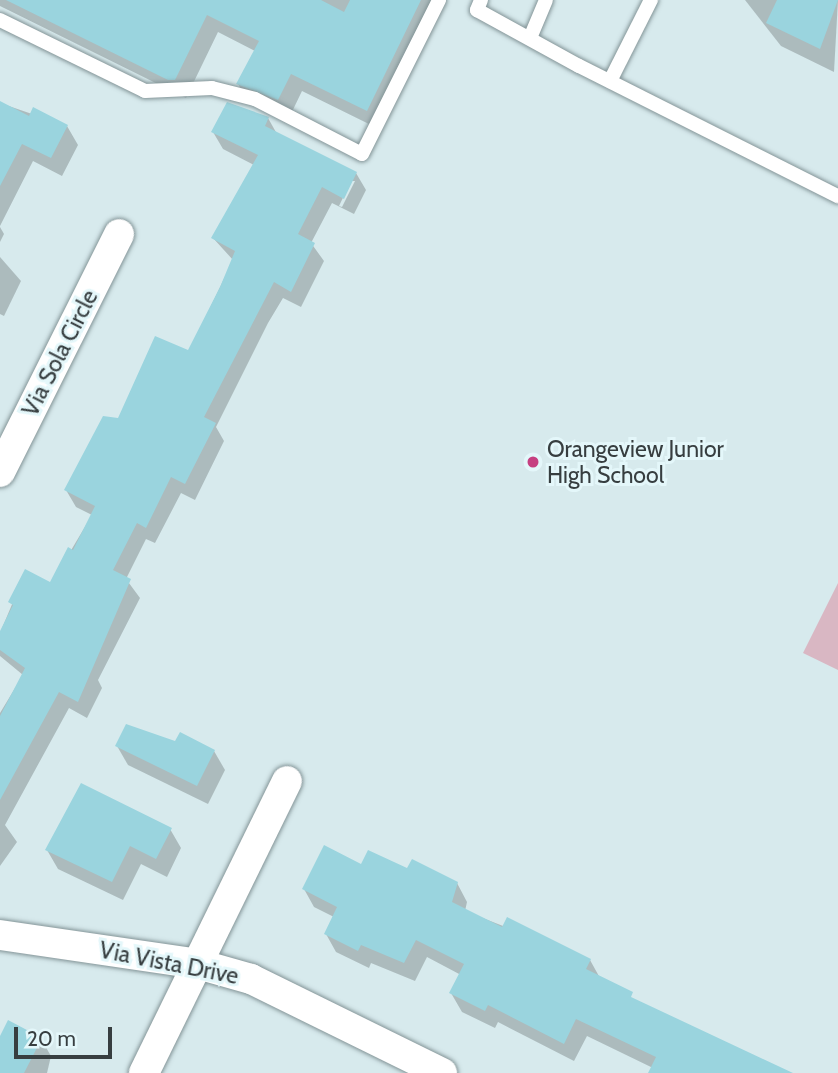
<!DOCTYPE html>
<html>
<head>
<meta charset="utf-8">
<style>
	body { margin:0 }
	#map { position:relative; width:838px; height:1073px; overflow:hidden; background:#d7eaed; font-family:Cabin,sans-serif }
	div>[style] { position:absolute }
	.green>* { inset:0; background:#d9b7c3 }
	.shadow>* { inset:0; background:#0003 }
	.building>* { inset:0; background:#9ad4de }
	.roads { filter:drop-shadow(0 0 2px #839497) drop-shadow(0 0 2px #839497) }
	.service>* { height:14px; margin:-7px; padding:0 7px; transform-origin:7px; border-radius:7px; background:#fff }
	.minor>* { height:30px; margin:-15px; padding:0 15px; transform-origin:15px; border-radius:15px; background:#fff }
	.dots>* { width:19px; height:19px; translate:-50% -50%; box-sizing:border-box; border:4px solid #e4f7fa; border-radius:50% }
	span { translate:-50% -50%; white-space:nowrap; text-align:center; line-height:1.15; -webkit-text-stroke:6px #e4f7fa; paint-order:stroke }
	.street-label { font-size:23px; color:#373e40 }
	.poi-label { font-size:23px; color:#373e40 }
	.left { translate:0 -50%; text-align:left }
	.scale { position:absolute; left:14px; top:1027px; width:98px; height:32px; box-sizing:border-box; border:4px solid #373e40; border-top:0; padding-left:9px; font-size:21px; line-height:24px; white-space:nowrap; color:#373e40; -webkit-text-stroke:5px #e4f7fa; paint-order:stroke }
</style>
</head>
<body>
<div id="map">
	<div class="green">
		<div style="clip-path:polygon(838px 583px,838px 670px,803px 653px)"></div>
	</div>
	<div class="shadow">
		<div style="clip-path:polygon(0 0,441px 0,377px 128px,302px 91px,289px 118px,249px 103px,238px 84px,255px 51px,218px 32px,186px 98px,0 6px)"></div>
		<div style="clip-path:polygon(745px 0,838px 0,834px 72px,781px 46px)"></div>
		<div style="clip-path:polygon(0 103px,67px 126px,78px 145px,62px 176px,33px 161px,0 226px)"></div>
		<div style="clip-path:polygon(evenodd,226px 108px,268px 118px,277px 134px,356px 173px,366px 190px,354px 214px,332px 203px,311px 243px,324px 261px,301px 307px,283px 298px,268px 323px,216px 427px,224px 441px,195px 500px,181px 493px,155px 543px,146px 539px,126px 579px,140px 598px,98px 680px,102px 688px,87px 718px,69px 708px,5px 825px,17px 842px,0 866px,0 713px,23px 675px,0 656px,0 633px,26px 571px,51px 584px,92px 515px,76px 507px,66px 490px,119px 420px,189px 352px,233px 260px,213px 238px,254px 165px,223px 149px,213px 132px,226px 108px,351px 181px,355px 181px,342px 207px,339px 206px,351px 181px)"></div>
		<div style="clip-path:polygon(0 227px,4px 234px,0 242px)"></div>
		<div style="clip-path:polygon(0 257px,21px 281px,4px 316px,0 314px)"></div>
		<div style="clip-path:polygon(176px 743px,214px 751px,225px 770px,208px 804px,128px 765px,117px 746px)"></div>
		<div style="clip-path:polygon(170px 829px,181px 848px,167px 877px,141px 864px,123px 900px,58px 869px,47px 850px)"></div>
		<div style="clip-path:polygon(362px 866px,457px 883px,467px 902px,465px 911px,590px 960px,600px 978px,636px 1001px,791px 1073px,650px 1073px,653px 1068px,587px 1036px,574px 1061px,498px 1022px,495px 1028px,462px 1012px,451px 993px,461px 975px,427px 957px,415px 981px,371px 963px,369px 968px,336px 952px,326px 934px,334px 917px,314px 907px,304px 889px)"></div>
		<div style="clip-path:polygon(0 1036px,41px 1039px,51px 1056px,47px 1073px,0 1073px)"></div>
	</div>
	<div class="building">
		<div style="clip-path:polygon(6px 0,321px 0,344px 12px,350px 0,421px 0,367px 111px,291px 74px,278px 100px,236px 84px,259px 41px,207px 15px,175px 80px,168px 80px)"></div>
		<div style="clip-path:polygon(777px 0,838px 0,820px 49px,766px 23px)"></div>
		<div style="clip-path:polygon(0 101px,29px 116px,33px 107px,68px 125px,51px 158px,22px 144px,0 186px)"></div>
		<div style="clip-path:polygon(227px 102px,269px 117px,265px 126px,357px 172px,344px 199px,322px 187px,298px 234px,315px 243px,291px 292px,274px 282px,204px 417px,216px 423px,185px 484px,171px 477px,146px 528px,137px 523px,113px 570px,131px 579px,78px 702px,59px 692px,0 800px,0 716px,25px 668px,0 650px,0 631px,13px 605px,8px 602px,25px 569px,50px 582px,68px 547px,73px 550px,95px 506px,64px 490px,103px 416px,118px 418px,155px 336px,188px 350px,220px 287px,235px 251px,211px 238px,258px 155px,211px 132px)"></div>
		<div style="clip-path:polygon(126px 724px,175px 741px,180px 732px,215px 750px,197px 786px,115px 746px)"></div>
		<div style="clip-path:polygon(81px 783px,172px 828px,156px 859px,130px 846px,112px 882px,45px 850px)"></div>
		<div style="clip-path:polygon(324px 845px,361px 864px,368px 850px,407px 868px,412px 859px,458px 882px,452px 902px,502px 927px,507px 917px,591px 959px,586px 969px,633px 992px,631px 997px,793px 1073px,648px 1073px,656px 1057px,576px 1019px,564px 1044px,488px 1005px,485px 1011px,449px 993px,464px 964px,416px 940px,404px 963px,361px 945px,358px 951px,324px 934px,337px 907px,302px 889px)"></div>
		<div style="clip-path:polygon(8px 1020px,42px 1038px,24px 1073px,0 1073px,0 1036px)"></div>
	</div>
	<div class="roads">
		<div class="service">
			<div style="left:481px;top:0;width:11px;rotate:112deg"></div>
			<div style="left:477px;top:10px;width:116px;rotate:28.8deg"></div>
			<div style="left:579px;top:66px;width:290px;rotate:26.7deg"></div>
			<div style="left:0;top:20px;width:161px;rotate:26.1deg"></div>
			<div style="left:145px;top:91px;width:67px;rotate:-2.6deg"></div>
			<div style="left:212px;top:88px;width:44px;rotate:14.3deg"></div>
			<div style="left:255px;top:99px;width:120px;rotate:27.2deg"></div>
			<div style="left:362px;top:154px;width:172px;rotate:-63.4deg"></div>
			<div style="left:530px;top:38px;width:41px;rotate:-67.2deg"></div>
			<div style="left:610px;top:81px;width:91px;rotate:-63.2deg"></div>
		</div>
		<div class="minor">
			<div style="left:0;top:472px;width:266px;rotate:-63.4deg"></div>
			<div style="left:0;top:935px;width:200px;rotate:8.3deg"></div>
			<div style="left:198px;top:964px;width:55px;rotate:15.8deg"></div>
			<div style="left:251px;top:979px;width:213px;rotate:26.2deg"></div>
			<div style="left:144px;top:1073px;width:325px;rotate:-63.9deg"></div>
		</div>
	</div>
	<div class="dots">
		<div style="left:533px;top:462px;background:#c64081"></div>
	</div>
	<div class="street-label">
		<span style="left:60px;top:353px;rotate:-63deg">Via Sola Circle</span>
		<span style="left:169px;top:963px;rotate:11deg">Via Vista Drive</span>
	</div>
	<div class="poi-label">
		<span class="left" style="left:547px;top:462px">Orangeview Junior<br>High School</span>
	</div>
	<div class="scale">20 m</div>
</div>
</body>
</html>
